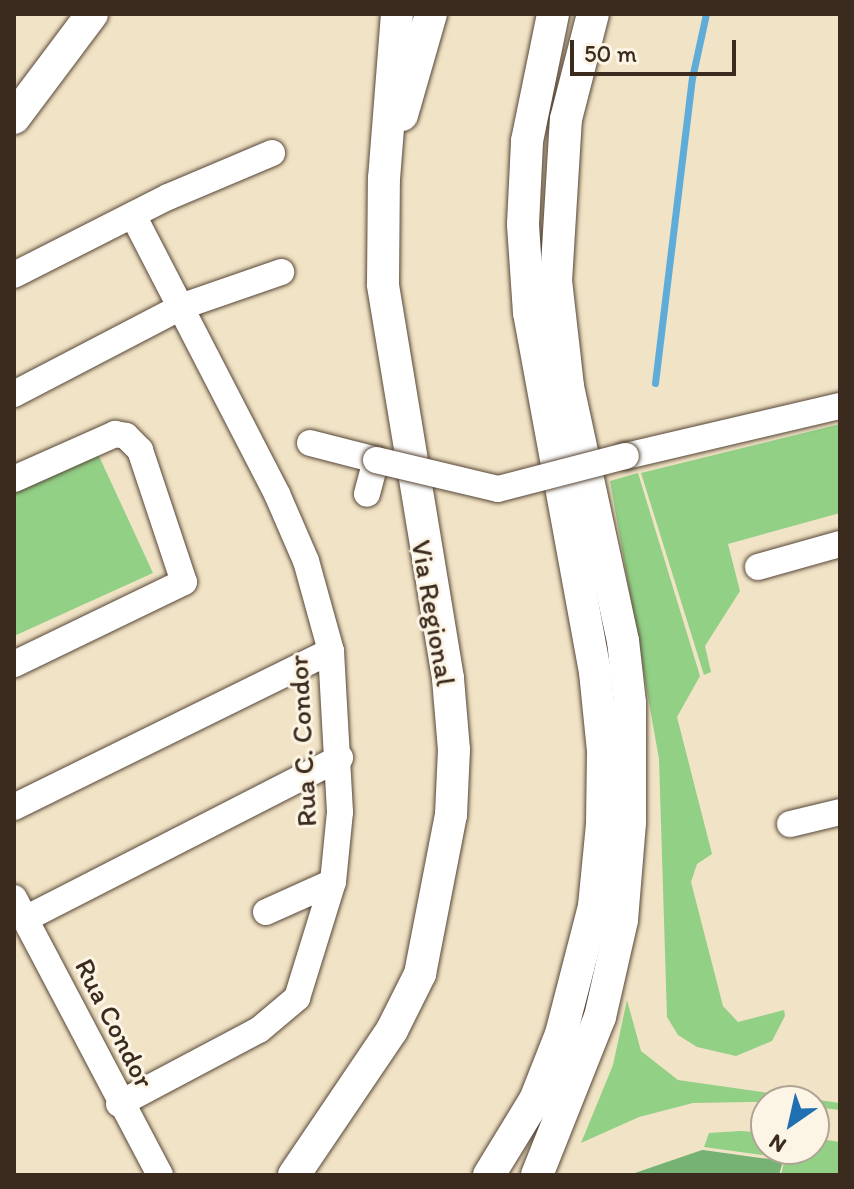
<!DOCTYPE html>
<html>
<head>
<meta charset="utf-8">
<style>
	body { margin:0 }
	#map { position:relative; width:854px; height:1189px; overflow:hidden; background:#f1e3c5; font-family:Itim,sans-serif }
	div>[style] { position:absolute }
	.green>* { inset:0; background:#92d086 }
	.forest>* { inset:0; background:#75b273 }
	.stream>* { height:7px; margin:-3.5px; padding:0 3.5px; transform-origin:3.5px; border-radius:3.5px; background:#60acd9 }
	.roads { filter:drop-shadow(0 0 2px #564637) drop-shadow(0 0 2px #564637) }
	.minor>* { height:26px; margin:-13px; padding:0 13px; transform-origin:13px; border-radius:13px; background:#fff }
	.major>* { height:32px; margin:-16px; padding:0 16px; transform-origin:16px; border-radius:16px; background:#fff }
	.bridges { filter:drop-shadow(0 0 2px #564637) drop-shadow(0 0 2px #564637) }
	.minor-bridge>* { height:26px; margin:-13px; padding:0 13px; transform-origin:13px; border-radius:13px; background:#fff }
	span { translate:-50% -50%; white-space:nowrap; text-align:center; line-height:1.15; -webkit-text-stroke:6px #fcf5e5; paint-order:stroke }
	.street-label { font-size:28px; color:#3b2a1e }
	.frame { position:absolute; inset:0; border:16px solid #3b2a1e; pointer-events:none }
	.north { position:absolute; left:750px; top:1085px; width:80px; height:80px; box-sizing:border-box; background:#fcf5e5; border:2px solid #afa495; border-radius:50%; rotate:214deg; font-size:22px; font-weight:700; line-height:32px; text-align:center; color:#3b2a1e }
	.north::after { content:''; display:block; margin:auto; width:28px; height:36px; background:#1f6fb2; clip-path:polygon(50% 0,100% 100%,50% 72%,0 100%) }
	.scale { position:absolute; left:570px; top:40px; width:166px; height:36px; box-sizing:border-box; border:4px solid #3b2a1e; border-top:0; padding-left:10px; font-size:24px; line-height:28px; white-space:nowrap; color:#3b2a1e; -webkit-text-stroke:6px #fcf5e5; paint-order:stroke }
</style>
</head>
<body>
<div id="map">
	<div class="green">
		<div style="clip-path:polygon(840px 424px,840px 513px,728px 544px,740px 591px,705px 646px,711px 672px,704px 675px,641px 473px)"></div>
		<div style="clip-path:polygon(98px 454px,153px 573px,14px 636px,14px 493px)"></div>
		<div style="clip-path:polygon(638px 473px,700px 676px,677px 717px,712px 854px,697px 864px,691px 882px,723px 1006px,738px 1022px,784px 1010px,785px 1016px,772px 1041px,736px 1056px,697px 1047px,678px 1035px,667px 1017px,659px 759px,610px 481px)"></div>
		<div style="clip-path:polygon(627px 1000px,641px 1051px,678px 1080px,840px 1103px,840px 1110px,814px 1107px,814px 1101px,693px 1103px,639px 1117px,581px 1143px,613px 1065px)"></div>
		<div style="clip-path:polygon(741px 1131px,766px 1133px,766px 1149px,814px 1149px,814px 1138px,840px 1142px,840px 1175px,781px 1175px,785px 1158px,704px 1147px,709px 1133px)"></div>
	</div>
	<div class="forest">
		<div style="clip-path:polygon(702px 1150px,703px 1150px,783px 1161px,779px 1175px,629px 1175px)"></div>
	</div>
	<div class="stream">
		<div style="left:655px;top:383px;width:307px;rotate:-83.1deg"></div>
		<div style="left:692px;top:78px;width:66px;rotate:-77.7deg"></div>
	</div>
	<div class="roads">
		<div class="minor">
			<div style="left:14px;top:275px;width:173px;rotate:-26.9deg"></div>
			<div style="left:168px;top:197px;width:113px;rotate:-22.9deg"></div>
			<div style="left:14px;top:394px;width:191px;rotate:-27.5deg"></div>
			<div style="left:183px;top:306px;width:104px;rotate:-19.1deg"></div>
			<div style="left:310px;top:443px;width:68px;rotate:14.4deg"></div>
			<div style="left:376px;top:460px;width:35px;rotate:105deg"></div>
			<div style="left:626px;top:456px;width:220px;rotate:-13.2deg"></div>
			<div style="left:14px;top:479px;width:111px;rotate:-24deg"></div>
			<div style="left:115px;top:434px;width:11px;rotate:10deg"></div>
			<div style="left:126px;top:436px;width:20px;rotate:45deg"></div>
			<div style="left:140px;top:450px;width:139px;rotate:71.6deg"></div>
			<div style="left:184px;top:582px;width:189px;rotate:154.2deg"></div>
			<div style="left:758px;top:567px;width:85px;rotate:-15.7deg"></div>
			<div style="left:14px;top:807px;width:353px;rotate:-26.2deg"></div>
			<div style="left:790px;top:824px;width:51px;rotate:-13.5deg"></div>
			<div style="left:14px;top:898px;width:313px;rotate:62.2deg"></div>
			<div style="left:266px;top:912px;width:73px;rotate:-24.1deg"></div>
			<div style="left:25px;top:919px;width:354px;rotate:-27.1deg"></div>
			<div style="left:119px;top:1104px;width:158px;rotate:-27.9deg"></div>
			<div style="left:259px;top:1030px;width:50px;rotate:-40.1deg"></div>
			<div style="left:297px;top:998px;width:121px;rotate:-72.8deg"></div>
			<div style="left:333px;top:882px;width:70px;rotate:-84.3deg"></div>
			<div style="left:340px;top:812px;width:161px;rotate:-93.2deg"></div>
			<div style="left:331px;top:651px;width:93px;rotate:-105.5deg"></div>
			<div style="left:306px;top:561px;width:73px;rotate:-113.4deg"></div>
			<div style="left:277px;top:494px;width:314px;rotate:-117.3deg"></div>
		</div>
		<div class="major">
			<div style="left:402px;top:115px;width:105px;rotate:-74deg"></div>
			<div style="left:14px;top:118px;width:130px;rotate:-53.1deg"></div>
			<div style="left:294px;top:1175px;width:175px;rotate:-55.9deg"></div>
			<div style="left:392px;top:1030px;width:63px;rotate:-63.4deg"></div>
			<div style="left:420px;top:974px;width:162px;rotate:-79deg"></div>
			<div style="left:451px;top:815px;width:65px;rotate:-87.4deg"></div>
			<div style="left:454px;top:750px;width:72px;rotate:-94.8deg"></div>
			<div style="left:448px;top:678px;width:399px;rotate:-99.4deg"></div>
			<div style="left:383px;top:284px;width:105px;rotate:-89.5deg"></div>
			<div style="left:384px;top:179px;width:166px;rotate:-85.5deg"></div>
			<div style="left:489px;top:1175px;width:88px;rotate:-58.5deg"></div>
			<div style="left:535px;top:1100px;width:71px;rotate:-68.5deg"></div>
			<div style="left:561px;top:1034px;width:132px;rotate:-75.5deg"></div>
			<div style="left:594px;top:906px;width:82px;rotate:-84.4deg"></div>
			<div style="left:602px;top:824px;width:73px;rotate:-89.2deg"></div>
			<div style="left:603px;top:751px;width:79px;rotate:-95.8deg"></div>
			<div style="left:595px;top:672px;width:365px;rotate:-100.4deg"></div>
			<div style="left:529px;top:313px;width:89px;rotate:-93.9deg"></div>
			<div style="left:523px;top:224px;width:83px;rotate:-87.2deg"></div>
			<div style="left:527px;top:141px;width:130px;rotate:-78.4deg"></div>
			<div style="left:537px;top:1175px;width:170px;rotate:-68.3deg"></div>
			<div style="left:600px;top:1017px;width:99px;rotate:-77.2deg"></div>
			<div style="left:622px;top:920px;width:97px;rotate:-85.3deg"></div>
			<div style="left:630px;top:823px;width:120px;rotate:-90deg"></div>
			<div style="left:630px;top:703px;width:62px;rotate:-96.4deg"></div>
			<div style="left:623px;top:641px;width:261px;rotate:-102.2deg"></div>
			<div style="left:568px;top:386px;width:106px;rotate:-96.5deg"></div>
			<div style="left:556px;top:281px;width:162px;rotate:-86.5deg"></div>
			<div style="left:566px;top:119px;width:108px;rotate:-75.6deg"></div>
		</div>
	</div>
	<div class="bridges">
		<div class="minor-bridge">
			<div style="left:376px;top:460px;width:125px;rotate:13.4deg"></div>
			<div style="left:498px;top:489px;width:132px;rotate:-14.5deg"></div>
		</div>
	</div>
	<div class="street-label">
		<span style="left:434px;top:613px;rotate:80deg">Via Regional</span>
		<span style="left:302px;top:741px;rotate:-93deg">Rua C. Condor</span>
		<span style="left:115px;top:1023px;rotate:63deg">Rua Condor</span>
	</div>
	<div class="frame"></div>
	<div class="north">N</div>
	<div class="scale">50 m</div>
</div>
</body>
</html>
